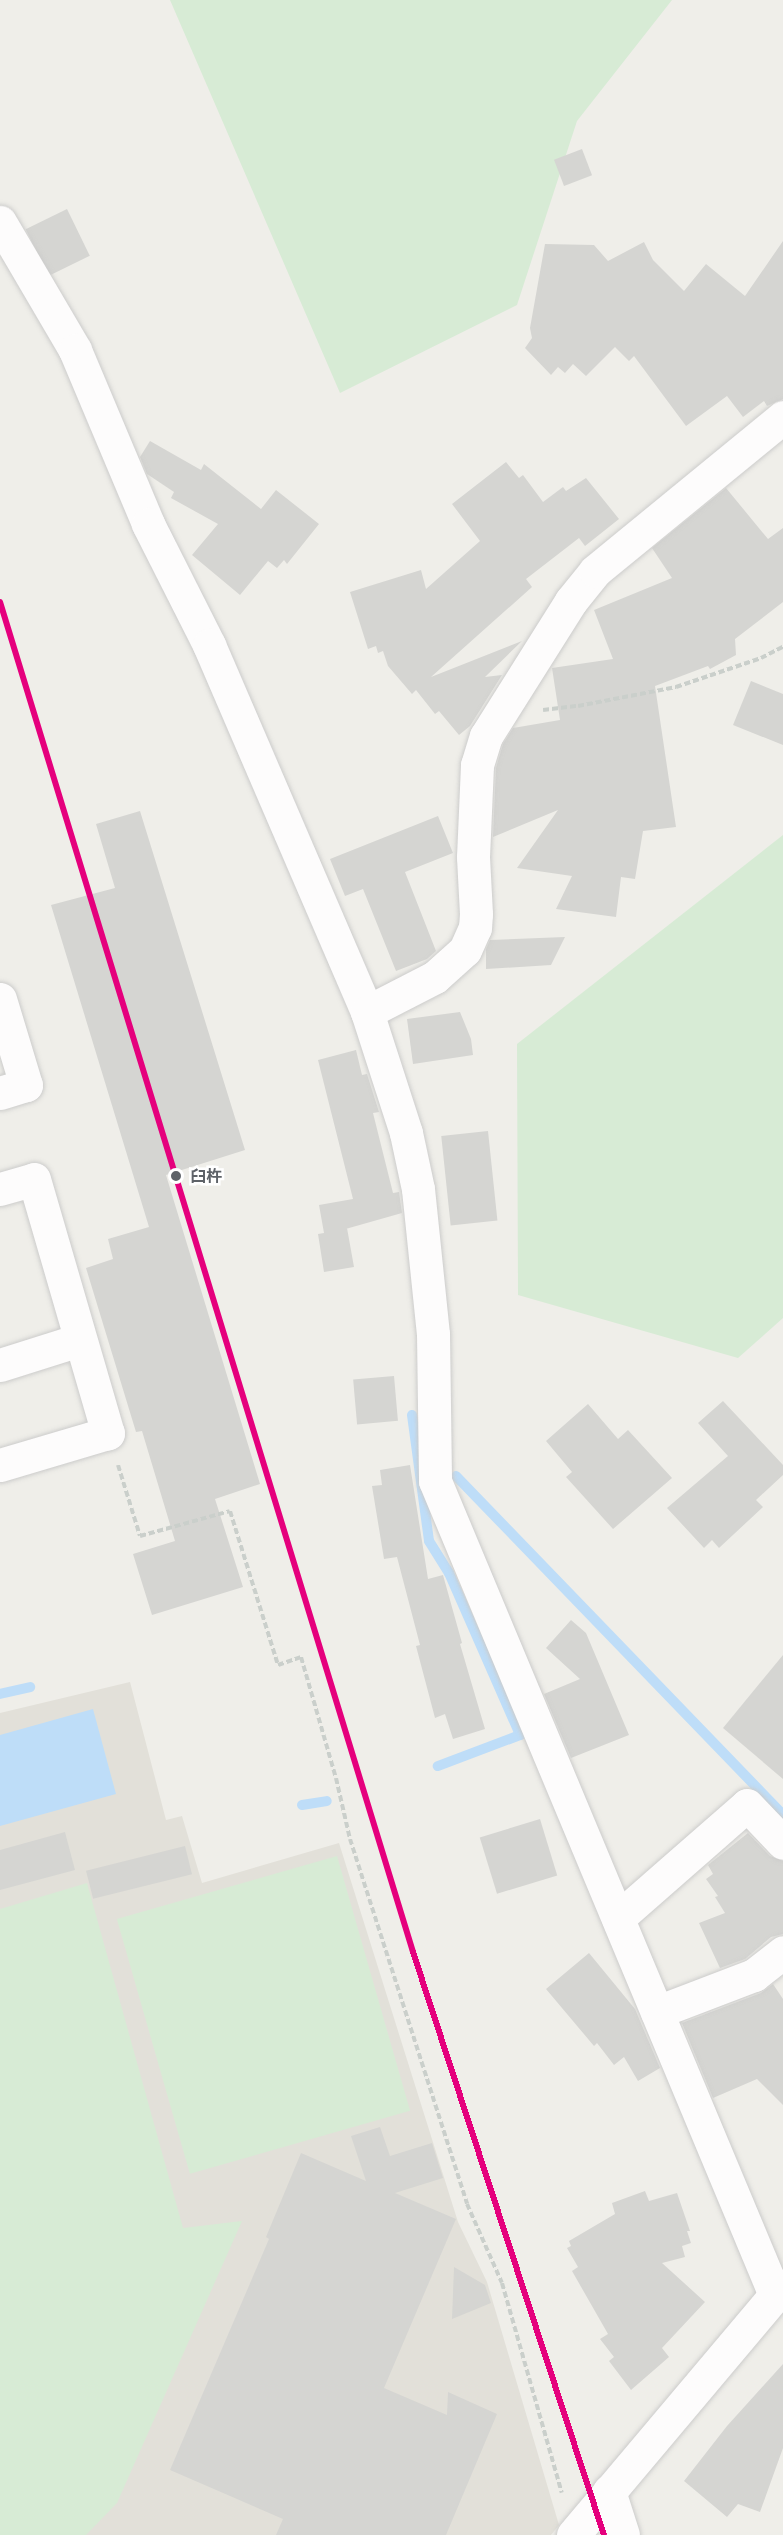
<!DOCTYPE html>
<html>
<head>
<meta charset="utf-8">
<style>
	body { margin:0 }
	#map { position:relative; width:783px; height:2535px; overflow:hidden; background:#efeee9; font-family:Manrope,"Noto Sans JP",sans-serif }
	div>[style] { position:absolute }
	.education>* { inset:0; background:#e2e0d9 }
	.green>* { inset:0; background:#d7ebd5; transform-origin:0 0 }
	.water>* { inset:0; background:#beddf8 }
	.stream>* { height:10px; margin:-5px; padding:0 5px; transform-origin:5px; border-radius:5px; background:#beddf8 }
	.building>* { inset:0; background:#d5d5d2; transform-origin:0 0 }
	.path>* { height:4px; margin-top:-2px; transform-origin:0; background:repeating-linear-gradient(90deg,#cacfcb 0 6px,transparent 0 9px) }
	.roads { filter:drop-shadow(0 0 2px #cccccb) drop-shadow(0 0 2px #cccccb) }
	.minor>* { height:33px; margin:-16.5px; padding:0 16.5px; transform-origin:16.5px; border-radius:16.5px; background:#fdfcfc }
	.rail-1>* { height:6px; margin:-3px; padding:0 3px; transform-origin:3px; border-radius:3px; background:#e5007d }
	.dots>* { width:16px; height:16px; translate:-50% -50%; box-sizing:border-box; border:3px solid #fff; border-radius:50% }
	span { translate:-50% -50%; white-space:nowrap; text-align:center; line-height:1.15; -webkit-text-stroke:5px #fff; paint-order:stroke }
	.stop-label { font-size:16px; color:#5e6268; font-weight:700 }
	.left { translate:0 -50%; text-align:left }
</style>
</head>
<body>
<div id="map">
	<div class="education">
		<div style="clip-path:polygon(130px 1682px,166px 1820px,182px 1816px,202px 1883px,339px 1843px,458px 2222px,487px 2282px,559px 2525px,551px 2535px,0 2535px,0 1713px)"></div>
	</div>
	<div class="green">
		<div style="clip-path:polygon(170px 0,672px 0,577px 121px,517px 305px,340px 393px)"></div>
		<div style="clip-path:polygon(783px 835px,783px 1318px,738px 1358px,518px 1295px,517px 1044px)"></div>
		<div style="left:337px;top:1856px;width:265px;height:229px;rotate:74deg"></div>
		<div style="clip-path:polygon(87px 1883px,183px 2228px,242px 2221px,117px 2503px,86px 2535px,0 2535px,0 1909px)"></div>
	</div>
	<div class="water">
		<div style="clip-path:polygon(93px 1709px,116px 1794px,0 1826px,0 1735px)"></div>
	</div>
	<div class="stream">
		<div style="left:412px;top:1415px;width:127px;rotate:82.3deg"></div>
		<div style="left:429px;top:1541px;width:38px;rotate:58deg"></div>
		<div style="left:449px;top:1573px;width:177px;rotate:66.3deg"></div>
		<div style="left:520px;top:1735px;width:88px;rotate:159.3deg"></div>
		<div style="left:456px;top:1476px;width:471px;rotate:46deg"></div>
		<div style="left:0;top:1694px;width:31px;rotate:-13deg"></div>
		<div style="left:302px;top:1805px;width:25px;rotate:-9deg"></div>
	</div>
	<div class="building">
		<div style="left:582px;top:149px;width:28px;height:30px;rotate:69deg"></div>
		<div style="left:67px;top:209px;width:52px;height:46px;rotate:64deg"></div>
		<div style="clip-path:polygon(783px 241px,783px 399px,767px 406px,764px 401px,743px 417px,727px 396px,686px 426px,634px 356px,629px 361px,615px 347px,586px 376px,573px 364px,565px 373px,558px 367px,551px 375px,525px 348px,532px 338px,530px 328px,545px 244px,594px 245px,608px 261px,644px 242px,653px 260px,684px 291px,706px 264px,745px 296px)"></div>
		<div style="clip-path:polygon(150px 441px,201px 470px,204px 464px,261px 509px,276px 490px,319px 524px,287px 564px,284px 560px,277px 568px,268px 561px,240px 595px,192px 555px,218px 524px,171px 498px,174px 492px,147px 474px,140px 457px)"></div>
		<div style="clip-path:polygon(506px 462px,519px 478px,523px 475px,543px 502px,563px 487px,566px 491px,586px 478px,619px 519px,585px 546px,579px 538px,526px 579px,532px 587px,431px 677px,522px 641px,485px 677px,502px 675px,470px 726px,459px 735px,439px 711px,435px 714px,416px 690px,412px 694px,388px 666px,383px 651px,378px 653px,376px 646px,368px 649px,350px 592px,421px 570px,426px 589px,480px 541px,452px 504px)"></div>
		<div style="clip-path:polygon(726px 488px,768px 539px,783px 528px,783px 602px,735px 639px,736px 655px,710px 669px,708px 666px,655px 686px,676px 827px,643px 831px,635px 879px,621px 877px,616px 917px,556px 909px,572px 876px,517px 868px,558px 810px,493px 837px,496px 768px,503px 744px,513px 728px,560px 720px,552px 668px,613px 659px,594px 610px,672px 578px,652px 548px)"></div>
		<div style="clip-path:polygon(751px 681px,783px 694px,783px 745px,733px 725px)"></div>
		<div style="clip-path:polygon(140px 811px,245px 1150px,166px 1175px,260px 1484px,215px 1499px,243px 1587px,152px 1615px,133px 1554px,175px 1541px,142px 1431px,136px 1432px,86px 1268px,113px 1259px,108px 1239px,149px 1227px,51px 905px,115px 888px,96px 824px)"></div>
		<div style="clip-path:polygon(438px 816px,453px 853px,405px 872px,436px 951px,427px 959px,396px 971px,363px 889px,345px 896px,330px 859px)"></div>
		<div style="clip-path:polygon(565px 937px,551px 965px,486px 969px,486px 949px,490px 940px)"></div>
		<div style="clip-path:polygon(460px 1012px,471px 1039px,473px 1055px,413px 1064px,407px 1019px)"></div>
		<div style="clip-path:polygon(356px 1050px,362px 1075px,367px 1074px,379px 1112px,373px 1113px,393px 1193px,399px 1192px,402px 1213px,342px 1230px,347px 1228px,354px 1267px,324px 1272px,318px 1234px,324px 1233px,319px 1205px,353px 1199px,318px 1060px)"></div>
		<div style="left:488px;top:1131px;width:90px;height:47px;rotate:84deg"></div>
		<div style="left:394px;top:1376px;width:45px;height:41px;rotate:85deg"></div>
		<div style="clip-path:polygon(723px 1401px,783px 1465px,783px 1475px,756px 1500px,763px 1507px,719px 1548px,712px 1540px,704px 1548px,667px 1508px,728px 1456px,698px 1423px)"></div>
		<div style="clip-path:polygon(588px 1404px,618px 1439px,628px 1430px,672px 1478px,613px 1529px,566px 1477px,572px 1472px,546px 1441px)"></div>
		<div style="clip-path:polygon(410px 1465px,428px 1579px,443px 1575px,462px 1643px,460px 1644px,485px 1729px,453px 1739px,445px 1714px,435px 1718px,416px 1646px,420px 1645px,397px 1557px,384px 1559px,372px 1486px,382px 1485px,380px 1470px)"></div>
		<div style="clip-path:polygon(571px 1620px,586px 1633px,629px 1735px,571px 1758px,544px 1694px,580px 1679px,546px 1648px)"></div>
		<div style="clip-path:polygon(783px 1655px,783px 1779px,723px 1728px)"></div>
		<div style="left:540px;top:1819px;width:59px;height:63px;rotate:73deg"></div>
		<div style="clip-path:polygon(65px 1832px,75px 1870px,0 1890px,0 1850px)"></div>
		<div style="clip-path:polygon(748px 1833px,770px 1856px,783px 1861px,783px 1934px,771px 1937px,745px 1959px,720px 1968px,699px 1923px,725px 1913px,715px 1897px,718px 1896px,706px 1879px,713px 1874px,708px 1865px)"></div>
		<div style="left:185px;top:1846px;width:29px;height:102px;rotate:76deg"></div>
		<div style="clip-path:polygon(589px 1953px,635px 2009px,660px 2068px,638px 2081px,624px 2057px,614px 2065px,597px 2043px,594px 2046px,546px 1989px)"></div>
		<div style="clip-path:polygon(773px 1984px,783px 1999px,783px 2105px,757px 2079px,713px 2098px,682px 2023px,761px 1993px)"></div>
		<div style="clip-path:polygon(380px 2127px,390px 2156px,432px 2143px,443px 2178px,395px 2193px,456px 2219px,384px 2388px,447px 2415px,448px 2392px,497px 2414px,446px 2535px,276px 2535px,283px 2519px,170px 2470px,269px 2239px,266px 2237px,301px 2153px,366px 2181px,351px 2136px)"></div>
		<div style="clip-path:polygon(645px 2191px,649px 2201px,677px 2193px,690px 2231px,687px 2231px,691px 2243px,682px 2246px,685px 2257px,662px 2263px,705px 2302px,662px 2348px,669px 2357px,631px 2390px,609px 2361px,614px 2357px,600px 2339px,608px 2334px,572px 2271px,578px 2267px,567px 2248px,571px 2246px,569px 2241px,615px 2214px,612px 2203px)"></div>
		<div style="clip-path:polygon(454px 2267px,485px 2285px,491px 2303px,452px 2319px)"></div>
		<div style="clip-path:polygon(783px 2364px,783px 2448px,760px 2512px,738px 2504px,727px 2517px,684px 2481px,727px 2426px)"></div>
	</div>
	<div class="path">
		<div style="left:543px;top:710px;width:35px;rotate:-7deg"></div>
		<div style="left:578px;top:706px;width:100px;rotate:-11deg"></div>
		<div style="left:676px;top:687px;width:90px;rotate:-18.8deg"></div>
		<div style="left:761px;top:658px;width:25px;rotate:-27deg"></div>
		<div style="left:118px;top:1465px;width:74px;rotate:72.8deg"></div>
		<div style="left:140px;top:1536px;width:93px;rotate:-15.5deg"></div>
		<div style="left:230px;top:1511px;width:161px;rotate:72.7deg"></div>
		<div style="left:278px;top:1665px;width:24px;rotate:-19deg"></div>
		<div style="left:301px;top:1657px;width:126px;rotate:73.9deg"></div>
		<div style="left:336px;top:1778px;width:63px;rotate:77.1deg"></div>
		<div style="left:350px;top:1839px;width:383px;rotate:72.2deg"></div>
		<div style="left:467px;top:2204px;width:86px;rotate:66.1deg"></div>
		<div style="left:502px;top:2283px;width:218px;rotate:74.1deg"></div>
	</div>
	<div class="roads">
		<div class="minor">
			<div style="left:0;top:222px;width:148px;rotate:59.6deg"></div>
			<div style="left:75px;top:350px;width:189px;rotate:67.2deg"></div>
			<div style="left:148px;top:524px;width:136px;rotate:63.2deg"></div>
			<div style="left:209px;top:645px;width:400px;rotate:66.7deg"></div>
			<div style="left:367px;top:1012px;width:127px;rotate:72.1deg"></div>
			<div style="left:406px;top:1133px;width:57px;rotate:77.9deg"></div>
			<div style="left:418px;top:1189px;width:146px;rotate:84.1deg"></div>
			<div style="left:433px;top:1334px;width:147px;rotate:89.2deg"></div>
			<div style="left:435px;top:1481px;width:882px;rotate:67.33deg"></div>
			<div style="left:0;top:999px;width:90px;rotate:73.2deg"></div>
			<div style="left:26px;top:1085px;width:27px;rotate:163deg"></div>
			<div style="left:367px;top:1012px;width:76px;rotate:-27.2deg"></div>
			<div style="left:435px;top:977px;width:40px;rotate:-42deg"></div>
			<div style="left:465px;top:950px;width:24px;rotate:-66deg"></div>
			<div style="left:475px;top:928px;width:14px;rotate:-86deg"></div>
			<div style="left:476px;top:914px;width:57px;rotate:-93deg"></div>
			<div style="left:473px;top:857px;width:92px;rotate:-87.5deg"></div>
			<div style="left:477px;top:765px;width:30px;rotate:-73deg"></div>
			<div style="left:486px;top:736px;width:160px;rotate:-57.8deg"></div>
			<div style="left:571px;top:601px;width:38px;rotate:-51deg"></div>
			<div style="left:595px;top:571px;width:243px;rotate:-39.3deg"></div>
			<div style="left:0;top:1189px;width:35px;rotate:-16deg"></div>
			<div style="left:34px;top:1179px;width:265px;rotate:73.8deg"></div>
			<div style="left:108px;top:1433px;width:113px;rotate:163.5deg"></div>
			<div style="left:0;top:1365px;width:83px;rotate:-17.6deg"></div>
			<div style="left:618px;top:1918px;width:171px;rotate:-41.2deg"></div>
			<div style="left:747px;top:1805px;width:52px;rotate:46.5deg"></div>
			<div style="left:657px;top:2012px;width:104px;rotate:-20.9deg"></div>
			<div style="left:754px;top:1975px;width:37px;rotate:-38deg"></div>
			<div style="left:609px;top:2491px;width:46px;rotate:72.3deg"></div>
			<div style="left:573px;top:2535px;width:326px;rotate:-49.9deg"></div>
		</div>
	</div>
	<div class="rail-1">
		<div style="left:0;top:602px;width:1412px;rotate:72.99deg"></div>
		<div style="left:413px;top:1952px;width:613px;rotate:71.86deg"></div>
	</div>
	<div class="dots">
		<div style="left:176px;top:1176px;background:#5e6268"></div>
	</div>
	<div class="stop-label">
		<span class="left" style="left:190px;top:1176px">臼杵</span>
	</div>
</div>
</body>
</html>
